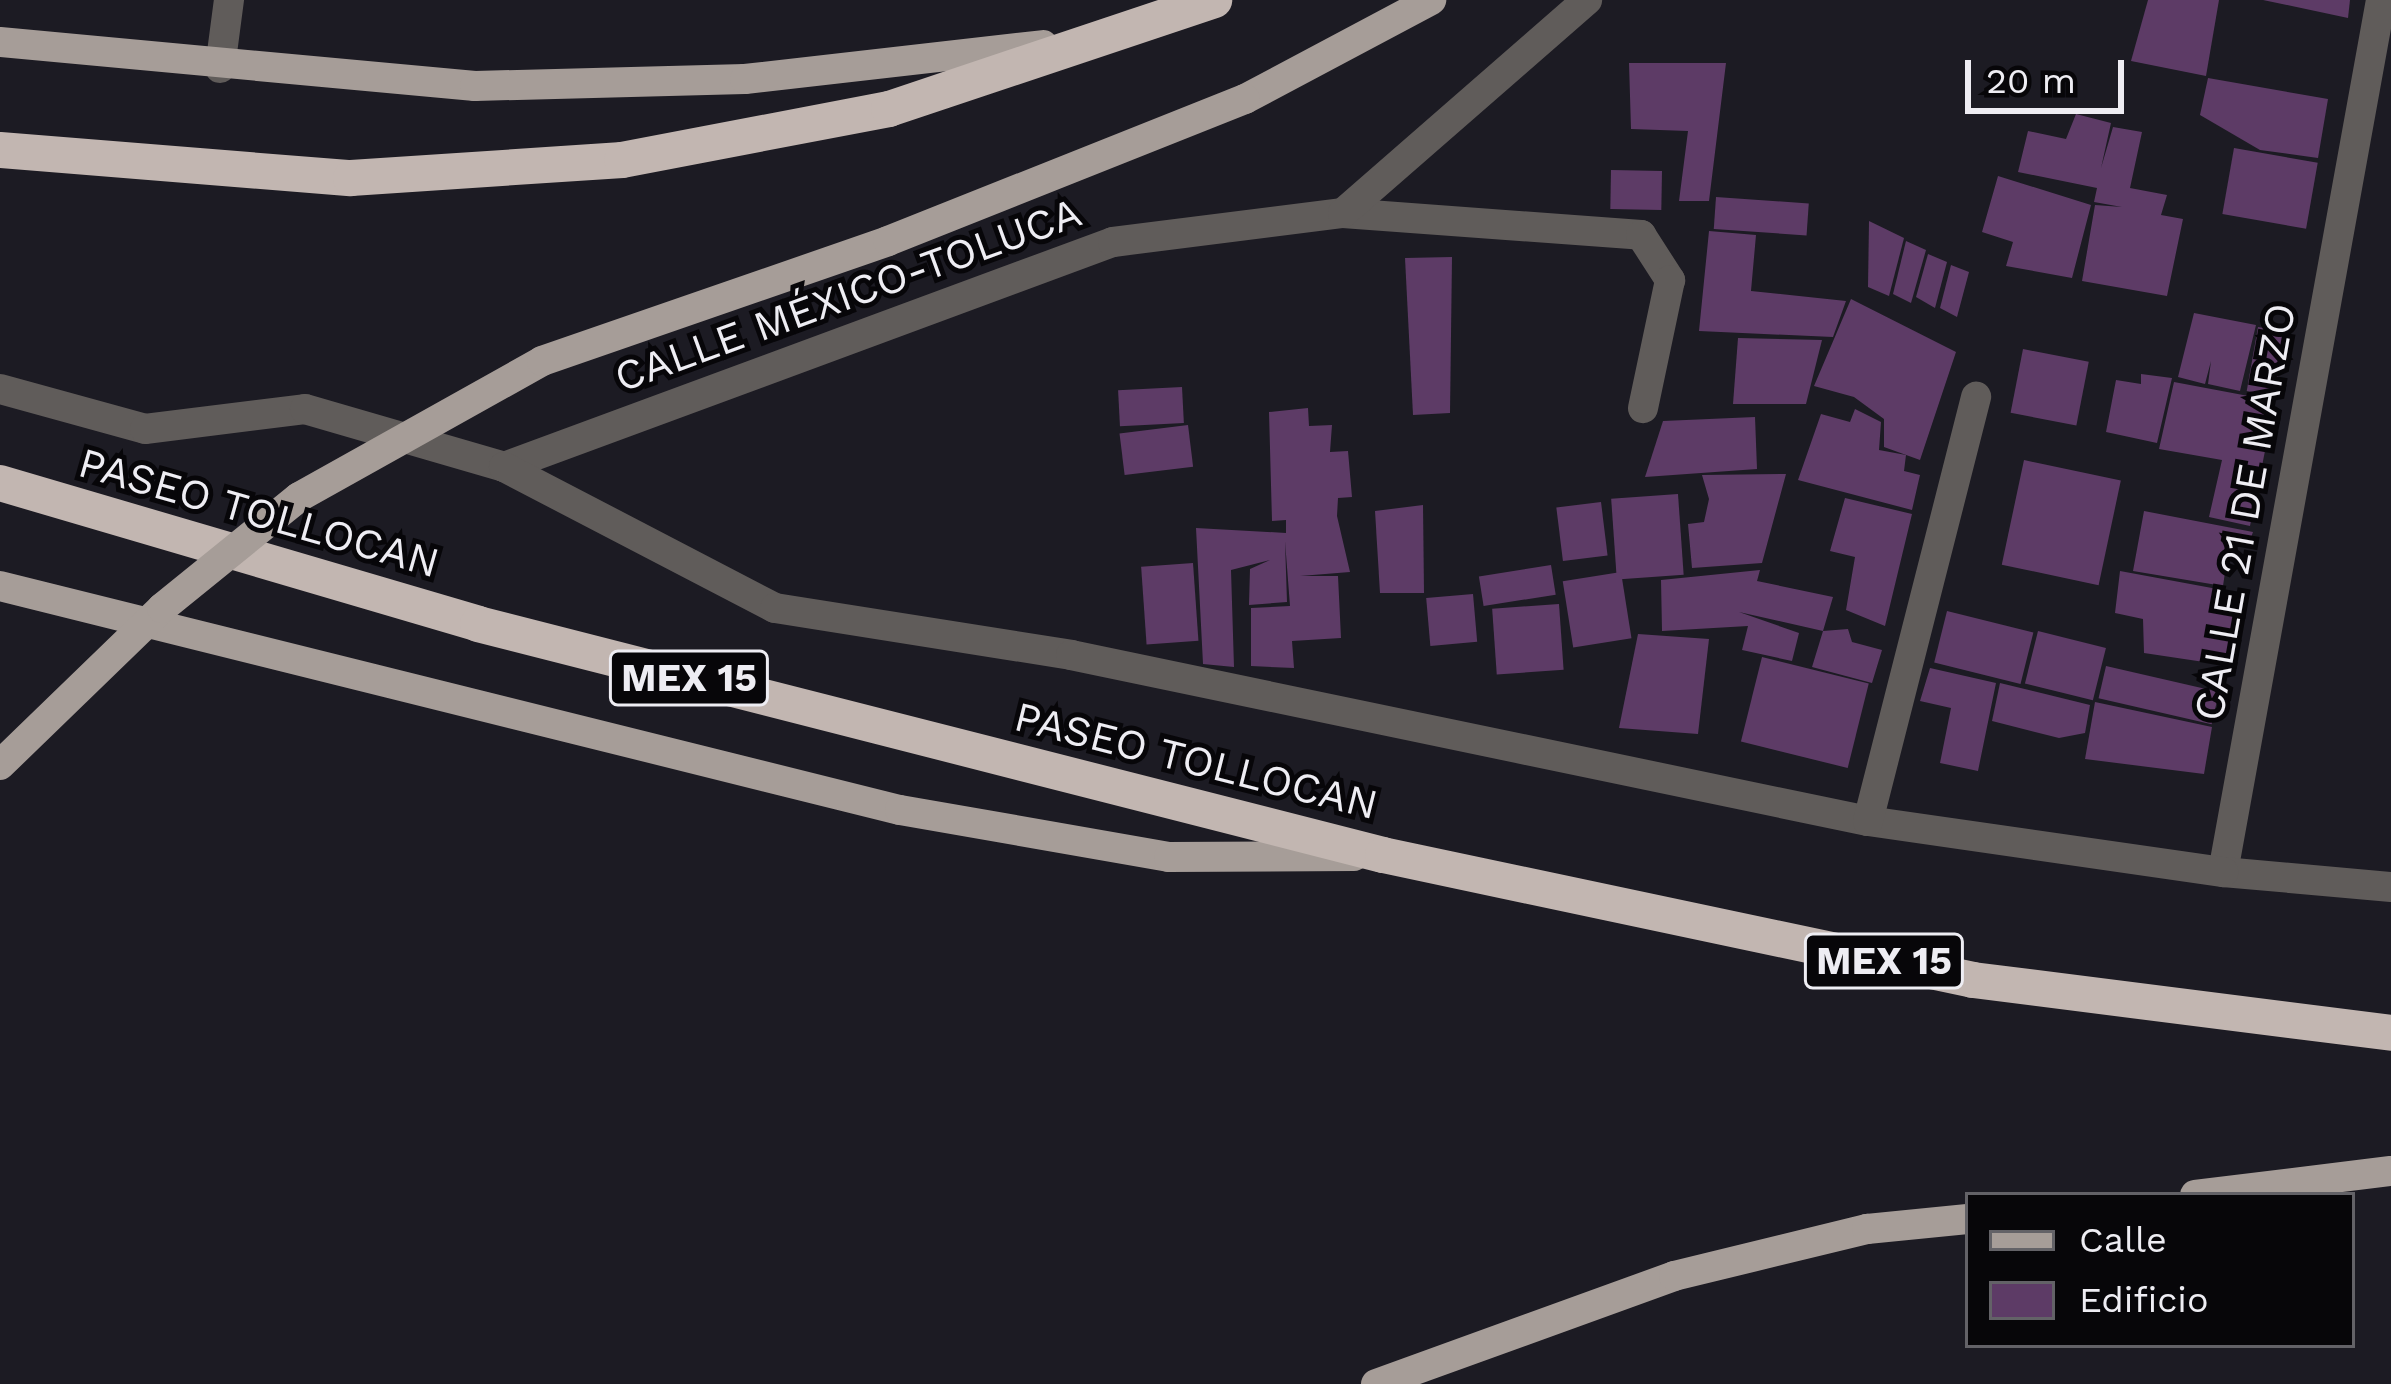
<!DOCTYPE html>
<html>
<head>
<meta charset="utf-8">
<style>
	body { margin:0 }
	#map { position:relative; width:2391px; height:1384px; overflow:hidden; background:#1c1b23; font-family:"Work Sans",sans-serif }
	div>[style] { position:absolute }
	.building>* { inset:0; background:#5d3b66; transform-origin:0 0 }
	.minor>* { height:30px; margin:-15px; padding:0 15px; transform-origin:15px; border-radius:15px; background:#605c5a }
	.major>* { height:30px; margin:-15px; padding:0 15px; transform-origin:15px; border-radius:15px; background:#a69d98 }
	.highway>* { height:36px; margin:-18px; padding:0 18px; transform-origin:18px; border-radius:18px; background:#c2b6b1 }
	.major-bridge>* { height:30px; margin:-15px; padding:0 15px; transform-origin:15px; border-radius:15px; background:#a69d98 }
	span { translate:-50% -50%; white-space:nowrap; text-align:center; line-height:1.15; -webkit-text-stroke:10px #070609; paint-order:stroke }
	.shield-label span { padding:3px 9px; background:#070609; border:3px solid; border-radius:9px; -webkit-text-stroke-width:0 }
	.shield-label { font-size:39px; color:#eeedf3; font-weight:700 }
	.street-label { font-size:42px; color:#eeedf3 }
	.legend { position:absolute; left:1965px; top:1192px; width:390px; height:156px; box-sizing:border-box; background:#070609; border:3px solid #636267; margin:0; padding:15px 21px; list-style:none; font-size:36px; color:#eeedf3 }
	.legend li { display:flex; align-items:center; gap:24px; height:60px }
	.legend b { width:60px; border:3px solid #636267 }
	.scale { position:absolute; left:1965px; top:60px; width:159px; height:54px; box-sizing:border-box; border:6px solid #eeedf3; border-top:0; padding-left:15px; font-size:36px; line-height:42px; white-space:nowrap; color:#eeedf3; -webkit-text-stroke:9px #070609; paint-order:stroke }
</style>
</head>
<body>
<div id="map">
	<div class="building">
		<div style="clip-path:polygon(2148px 0,2219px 0,2206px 76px,2131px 61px)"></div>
		<div style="clip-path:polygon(2263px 0,2350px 0,2348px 18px)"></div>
		<div style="clip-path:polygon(1629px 63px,1726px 63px,1709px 201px,1679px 201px,1688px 131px,1631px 129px)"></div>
		<div style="clip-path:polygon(2208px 78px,2328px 99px,2318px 158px,2260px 150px,2200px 115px)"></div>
		<div style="clip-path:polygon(2076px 114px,2111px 123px,2101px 168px,2113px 127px,2142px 132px,2130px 188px,2167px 195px,2161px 215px,2183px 219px,2167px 296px,2082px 281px,2095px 205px,2122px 207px,2094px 202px,2097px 188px,2018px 172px,2028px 131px,2066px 139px)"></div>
		<div style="left:2234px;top:148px;width:85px;height:67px;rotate:10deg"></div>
		<div style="left:1611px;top:170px;width:51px;height:39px;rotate:1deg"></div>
		<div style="clip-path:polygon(1998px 176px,2091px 205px,2072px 278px,2006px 266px,2013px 242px,1982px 232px)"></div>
		<div style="left:1716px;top:197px;width:93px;height:32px;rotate:4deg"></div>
		<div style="clip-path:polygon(1869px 221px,1904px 238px,1889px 296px,1868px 287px)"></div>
		<div style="clip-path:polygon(1709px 231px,1756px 235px,1751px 291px,1846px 301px,1833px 337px,1699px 331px)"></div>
		<div style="clip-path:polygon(1906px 241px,1926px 250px,1911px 303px,1893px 294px)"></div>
		<div style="clip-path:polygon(1928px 254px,1947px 262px,1935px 308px,1916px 297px)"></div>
		<div style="clip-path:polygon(1452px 257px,1450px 413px,1413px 415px,1405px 258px)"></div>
		<div style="clip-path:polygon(1951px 265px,1969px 272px,1957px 317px,1940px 308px)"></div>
		<div style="clip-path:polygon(1851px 299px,1956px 352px,1920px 460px,1884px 447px,1884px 419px,1854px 397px,1814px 386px)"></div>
		<div style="clip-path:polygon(2194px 313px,2256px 325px,2240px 391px,2208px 384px,2211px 361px,2205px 384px,2178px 377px)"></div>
		<div style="left:2258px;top:327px;width:28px;height:65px;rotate:10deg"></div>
		<div style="clip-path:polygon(1738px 338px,1822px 340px,1806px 404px,1733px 404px)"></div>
		<div style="left:2023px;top:349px;width:67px;height:65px;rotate:11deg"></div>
		<div style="clip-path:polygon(2141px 374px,2172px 378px,2157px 443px,2106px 432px,2116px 380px,2141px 384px)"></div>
		<div style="clip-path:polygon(2174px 382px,2275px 401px,2250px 526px,2209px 517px,2222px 460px,2159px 449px)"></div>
		<div style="left:1182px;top:387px;width:36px;height:64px;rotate:87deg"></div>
		<div style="clip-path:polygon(1308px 408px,1309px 426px,1332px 425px,1330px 452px,1348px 451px,1352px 497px,1338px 498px,1337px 516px,1350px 572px,1300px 576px,1338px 576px,1341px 638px,1292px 641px,1294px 668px,1251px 666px,1251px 608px,1290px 606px,1285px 541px,1287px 602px,1249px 605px,1250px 569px,1270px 560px,1231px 570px,1234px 667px,1203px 664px,1196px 528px,1286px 533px,1286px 520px,1272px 521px,1269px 412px)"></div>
		<div style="clip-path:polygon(1855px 409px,1881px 422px,1879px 450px,1906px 455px,1904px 471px,1920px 475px,1912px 510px,1798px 480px,1821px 414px,1850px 422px)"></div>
		<div style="clip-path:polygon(1755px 417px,1757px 469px,1645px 477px,1663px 421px)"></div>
		<div style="left:1188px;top:425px;width:42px;height:69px;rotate:83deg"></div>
		<div style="left:2024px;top:460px;width:99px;height:107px;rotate:12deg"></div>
		<div style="clip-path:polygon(1786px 474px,1762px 563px,1692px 568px,1688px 524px,1704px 522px,1709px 499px,1702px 475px)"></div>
		<div style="left:1678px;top:494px;width:81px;height:67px;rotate:86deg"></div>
		<div style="clip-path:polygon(1845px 498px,1912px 514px,1885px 626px,1846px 610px,1855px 557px,1830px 551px)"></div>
		<div style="left:1601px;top:502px;width:54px;height:45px;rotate:83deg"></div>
		<div style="clip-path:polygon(1423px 505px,1424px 593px,1380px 593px,1375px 511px)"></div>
		<div style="clip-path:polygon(2144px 511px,2253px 532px,2248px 546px,2229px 545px,2223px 586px,2133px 571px)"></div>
		<div style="left:1193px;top:563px;width:78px;height:52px;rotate:86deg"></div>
		<div style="left:1551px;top:565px;width:30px;height:73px;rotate:81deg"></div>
		<div style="clip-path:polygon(1760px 570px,1757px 581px,1833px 597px,1823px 631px,1848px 629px,1852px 642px,1882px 650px,1872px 683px,1812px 667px,1823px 631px,1739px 612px,1799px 633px,1792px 661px,1742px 650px,1748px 626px,1662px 631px,1661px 580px)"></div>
		<div style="clip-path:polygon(2120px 571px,2239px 593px,2224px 665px,2144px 653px,2143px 619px,2115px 613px)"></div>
		<div style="left:1621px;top:572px;width:67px;height:59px;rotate:81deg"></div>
		<div style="left:1473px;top:594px;width:48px;height:47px;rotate:85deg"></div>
		<div style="left:1559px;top:604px;width:66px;height:67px;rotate:86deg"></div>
		<div style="left:1947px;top:611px;width:89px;height:53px;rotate:14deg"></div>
		<div style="left:2038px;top:631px;width:70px;height:54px;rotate:14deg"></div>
		<div style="clip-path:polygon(1638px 634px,1709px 639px,1698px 734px,1619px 728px)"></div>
		<div style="left:1762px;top:657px;width:110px;height:87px;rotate:14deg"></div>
		<div style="left:2106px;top:666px;width:116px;height:33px;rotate:13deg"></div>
		<div style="clip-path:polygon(1930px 668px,1996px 683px,1978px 771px,1940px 763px,1951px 708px,1920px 701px)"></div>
		<div style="clip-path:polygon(2000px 683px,2090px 705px,2085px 733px,2059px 738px,1992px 721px)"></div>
		<div style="clip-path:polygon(2095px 702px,2212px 727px,2204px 774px,2085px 759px)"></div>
	</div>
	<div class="minor">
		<div style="left:2381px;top:0;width:886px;rotate:100.27deg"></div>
		<div style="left:2223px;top:872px;width:169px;rotate:5.1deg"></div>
		<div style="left:220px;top:68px;width:69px;rotate:-82.5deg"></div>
		<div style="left:1343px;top:213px;width:299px;rotate:4.2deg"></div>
		<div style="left:1641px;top:235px;width:54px;rotate:57.2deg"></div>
		<div style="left:1670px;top:280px;width:131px;rotate:101.9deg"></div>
		<div style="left:0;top:389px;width:150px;rotate:15.4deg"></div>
		<div style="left:145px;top:429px;width:161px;rotate:-7.1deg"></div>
		<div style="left:305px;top:409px;width:207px;rotate:16.2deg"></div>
		<div style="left:504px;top:467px;width:649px;rotate:-20.28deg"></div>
		<div style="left:1113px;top:242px;width:232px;rotate:-7.2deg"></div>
		<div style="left:1343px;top:213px;width:324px;rotate:-41.1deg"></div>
		<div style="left:504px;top:467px;width:305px;rotate:27.5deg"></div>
		<div style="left:775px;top:608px;width:300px;rotate:9deg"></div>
		<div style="left:1071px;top:655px;width:814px;rotate:11.77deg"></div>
		<div style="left:1868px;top:821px;width:359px;rotate:8.2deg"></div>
		<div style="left:1868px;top:821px;width:438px;rotate:-75.7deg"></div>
	</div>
	<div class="major">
		<div style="left:0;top:42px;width:477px;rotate:5.3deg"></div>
		<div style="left:475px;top:86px;width:270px;rotate:-1.5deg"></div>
		<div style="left:745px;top:79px;width:300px;rotate:-6.5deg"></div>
		<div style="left:1245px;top:99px;width:211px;rotate:-28deg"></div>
		<div style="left:0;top:586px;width:927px;rotate:13.98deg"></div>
		<div style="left:900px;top:810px;width:273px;rotate:9.9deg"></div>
		<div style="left:1169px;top:857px;width:185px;rotate:-0.3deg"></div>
		<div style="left:2195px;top:1195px;width:197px;rotate:-7deg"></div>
		<div style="left:1376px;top:1384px;width:317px;rotate:-19.9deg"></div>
		<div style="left:1674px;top:1276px;width:199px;rotate:-13.7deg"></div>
		<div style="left:1867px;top:1229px;width:101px;rotate:-5.7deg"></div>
	</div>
	<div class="highway">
		<div style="left:0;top:150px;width:352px;rotate:4.6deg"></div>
		<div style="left:351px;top:178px;width:272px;rotate:-3.8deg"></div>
		<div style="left:622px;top:160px;width:272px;rotate:-10.8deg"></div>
		<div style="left:889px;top:109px;width:343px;rotate:-18.5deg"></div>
		<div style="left:0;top:483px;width:498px;rotate:16.4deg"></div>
		<div style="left:478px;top:624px;width:934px;rotate:14.32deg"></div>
		<div style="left:1383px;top:855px;width:603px;rotate:11.96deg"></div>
		<div style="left:1973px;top:980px;width:421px;rotate:7.2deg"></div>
	</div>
	<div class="major-bridge">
		<div style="left:0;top:765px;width:226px;rotate:-44.1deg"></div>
		<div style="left:162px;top:608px;width:176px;rotate:-39deg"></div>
		<div style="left:299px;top:497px;width:278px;rotate:-29.2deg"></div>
		<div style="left:542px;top:361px;width:366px;rotate:-19.1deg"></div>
		<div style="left:888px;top:241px;width:384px;rotate:-21.7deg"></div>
	</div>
	<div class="shield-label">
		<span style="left:689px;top:678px">MEX 15</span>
		<span style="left:1884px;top:961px">MEX 15</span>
	</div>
	<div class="street-label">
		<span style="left:848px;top:295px;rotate:-20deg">CALLE MÉXICO-TOLUCA</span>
		<span style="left:2245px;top:512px;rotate:-80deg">CALLE 21 DE MARZO</span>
		<span style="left:259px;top:513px;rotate:16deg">PASEO TOLLOCAN</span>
		<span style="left:1196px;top:761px;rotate:14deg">PASEO TOLLOCAN</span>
	</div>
	<ul class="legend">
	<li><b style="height:15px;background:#a69d98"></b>Calle</li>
	<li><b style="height:33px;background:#5d3b66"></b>Edificio</li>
	</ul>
	<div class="scale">20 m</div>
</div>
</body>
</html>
